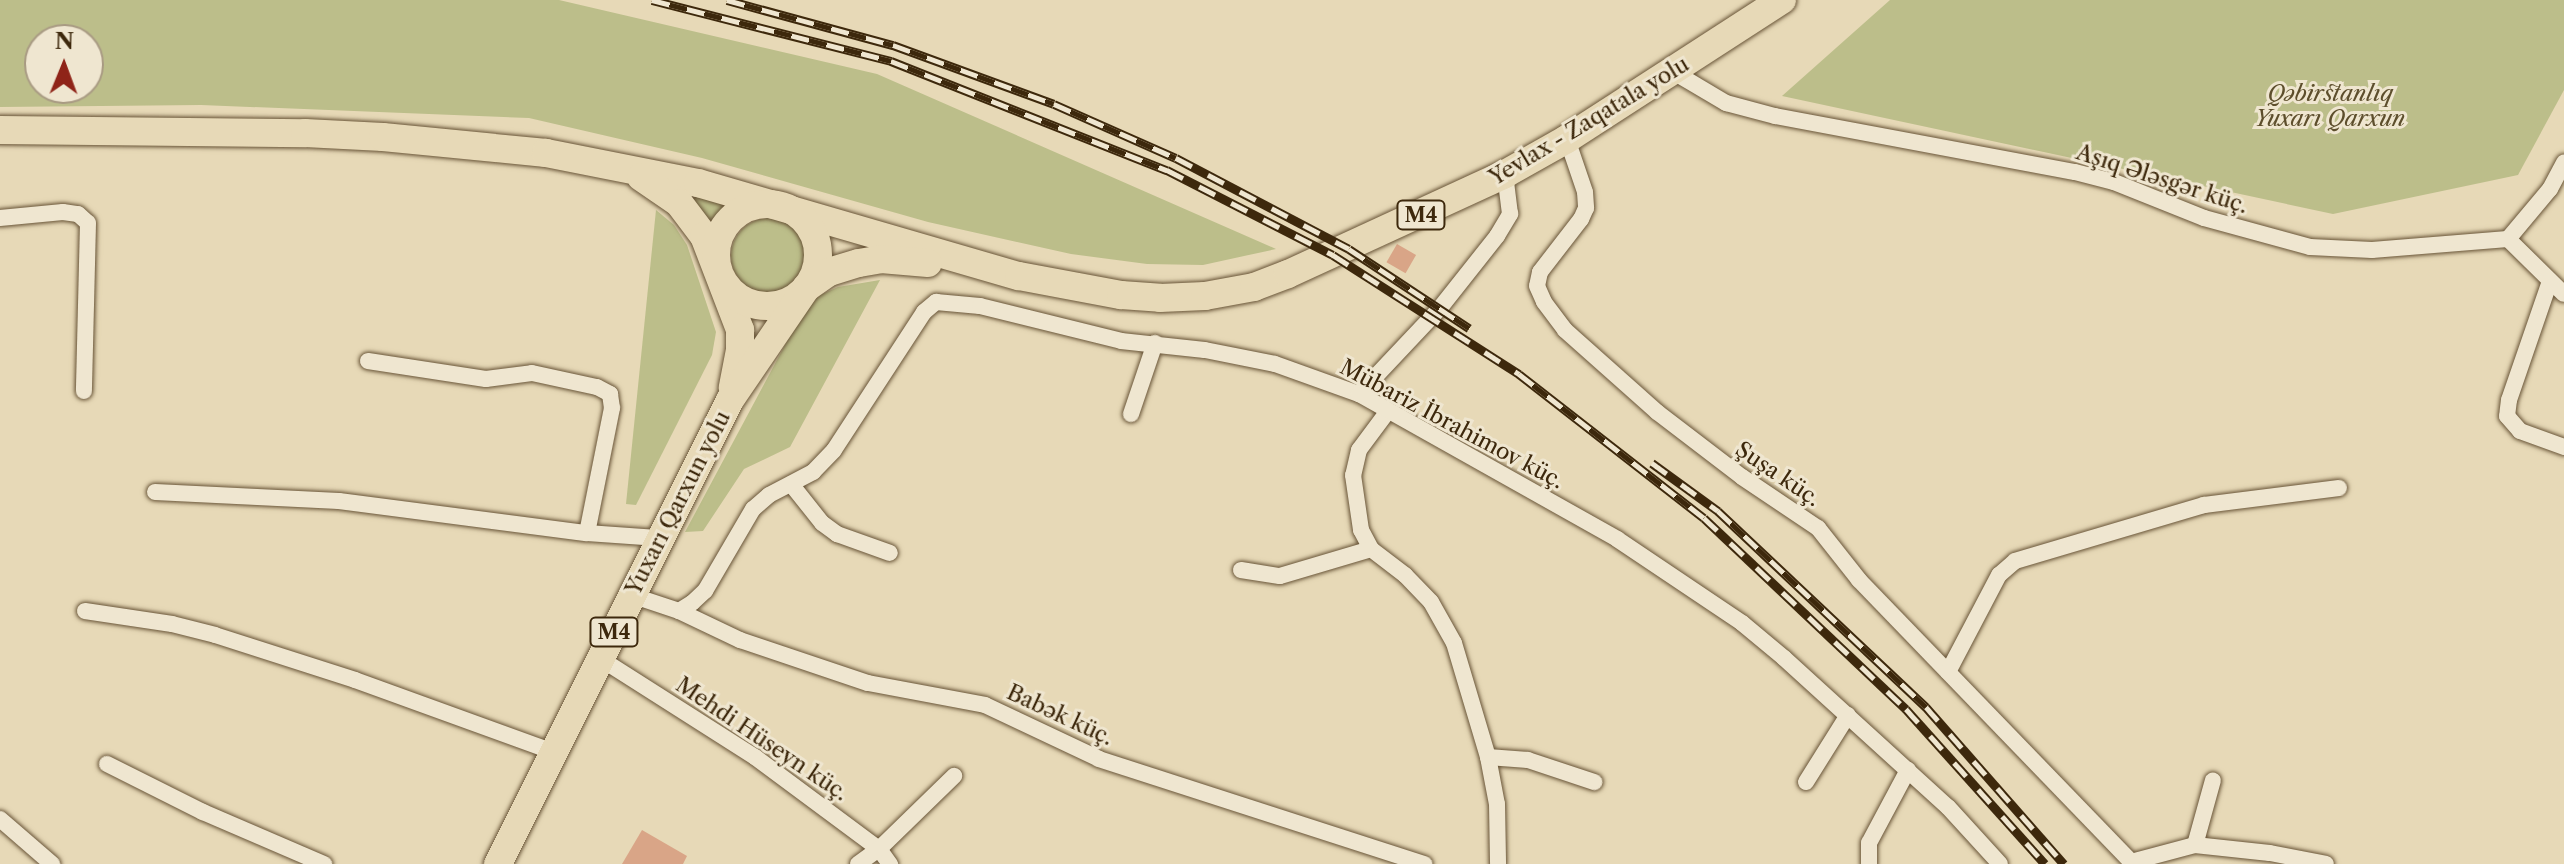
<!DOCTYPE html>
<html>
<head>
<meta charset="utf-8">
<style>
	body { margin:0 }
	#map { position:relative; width:2564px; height:864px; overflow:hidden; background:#e7d9b7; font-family:"Libre Caslon Text",serif }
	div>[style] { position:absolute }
	.green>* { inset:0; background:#bcbe8a }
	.round { border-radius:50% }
	.building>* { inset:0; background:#d9a587; transform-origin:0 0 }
	.roads { filter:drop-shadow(0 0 2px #685437) drop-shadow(0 0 2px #685437) }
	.street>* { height:16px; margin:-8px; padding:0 8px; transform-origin:8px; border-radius:8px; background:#efe6d0 }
	.highway>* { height:28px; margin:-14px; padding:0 14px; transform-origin:14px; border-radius:14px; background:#e7d9b7 }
	.highway>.ring { margin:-14px; padding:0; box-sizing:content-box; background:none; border:28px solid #e7d9b7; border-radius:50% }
	.rail>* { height:9px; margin-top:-4.5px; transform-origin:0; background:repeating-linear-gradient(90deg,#efe6d0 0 18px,#3d280c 0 36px); box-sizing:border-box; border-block:2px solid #3d280c }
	span { translate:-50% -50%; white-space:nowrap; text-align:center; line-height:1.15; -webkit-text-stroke:6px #efe6d0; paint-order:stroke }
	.shield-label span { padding:2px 6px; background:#efe6d0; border:2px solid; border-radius:6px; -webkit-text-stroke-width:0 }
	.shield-label { font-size:20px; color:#3d280c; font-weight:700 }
	.park-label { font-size:22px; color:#5d4e2c; font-style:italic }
	.street-label { font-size:22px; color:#3d280c }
	.north { position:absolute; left:24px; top:24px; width:80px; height:80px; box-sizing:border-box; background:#efe6d0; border:2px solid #a89a82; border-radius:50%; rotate:1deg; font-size:22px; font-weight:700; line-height:32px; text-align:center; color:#3d280c }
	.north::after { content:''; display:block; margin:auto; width:28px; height:36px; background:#8f2418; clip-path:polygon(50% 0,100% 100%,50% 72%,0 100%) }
</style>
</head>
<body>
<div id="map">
	<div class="green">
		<div style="clip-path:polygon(evenodd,0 0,559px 0,877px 74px,1276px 249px,1203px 265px,1147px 264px,1071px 254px,928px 222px,702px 158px,529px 118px,201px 105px,0 107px,0 0,40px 40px,88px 40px,88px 88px,40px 88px,40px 40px)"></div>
		<div style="clip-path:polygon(1890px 0,2564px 0,2564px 90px,2518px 175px,2333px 214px,1782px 96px)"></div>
		<div style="clip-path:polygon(672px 185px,731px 203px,715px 228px)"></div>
		<div style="clip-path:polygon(656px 210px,674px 225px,687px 245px,716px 332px,712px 355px,636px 505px,626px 504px)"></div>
		<div class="round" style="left:731px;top:218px;width:76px;height:76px"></div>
		<div style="clip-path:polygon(880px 280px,790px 447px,744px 469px,703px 531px,685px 532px,800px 317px,820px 295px,838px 287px)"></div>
	</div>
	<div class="building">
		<div style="left:1397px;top:244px;width:22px;height:21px;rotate:30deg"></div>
		<div style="clip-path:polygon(642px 830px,687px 856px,683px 864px,622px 864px)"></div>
	</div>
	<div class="roads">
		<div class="street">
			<div style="left:1672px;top:71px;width:63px;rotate:30.7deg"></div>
			<div style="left:1726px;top:103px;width:51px;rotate:14.9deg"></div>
			<div style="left:1775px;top:116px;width:305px;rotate:10.6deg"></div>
			<div style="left:2075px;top:172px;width:40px;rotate:14.4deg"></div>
			<div style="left:2114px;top:182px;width:97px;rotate:21.8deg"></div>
			<div style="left:2204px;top:218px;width:110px;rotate:15.3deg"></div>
			<div style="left:2310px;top:247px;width:62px;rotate:2.8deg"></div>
			<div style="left:2372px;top:250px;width:136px;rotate:-4.6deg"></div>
			<div style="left:2508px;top:239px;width:65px;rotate:-50deg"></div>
			<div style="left:2550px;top:189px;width:30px;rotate:-62deg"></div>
			<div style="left:1567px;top:139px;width:56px;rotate:71.2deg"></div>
			<div style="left:1585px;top:192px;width:16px;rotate:86deg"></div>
			<div style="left:1586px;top:208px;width:12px;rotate:114deg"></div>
			<div style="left:1581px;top:219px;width:67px;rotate:127.7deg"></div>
			<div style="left:1540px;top:272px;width:14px;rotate:102deg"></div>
			<div style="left:1537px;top:286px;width:17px;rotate:66deg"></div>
			<div style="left:1544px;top:302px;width:35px;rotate:53deg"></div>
			<div style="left:1565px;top:330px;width:123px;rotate:41.7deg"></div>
			<div style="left:1657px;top:412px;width:107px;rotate:37.4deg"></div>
			<div style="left:1742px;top:477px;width:92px;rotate:33.9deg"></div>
			<div style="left:1818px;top:528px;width:66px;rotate:51.7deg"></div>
			<div style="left:1859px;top:580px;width:395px;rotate:46deg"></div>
			<div style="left:0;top:218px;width:63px;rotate:-5.4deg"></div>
			<div style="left:63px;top:212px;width:15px;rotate:8deg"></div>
			<div style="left:78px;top:214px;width:13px;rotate:42deg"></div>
			<div style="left:88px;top:223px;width:168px;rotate:91.4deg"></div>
			<div style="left:2508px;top:239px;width:78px;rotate:44.5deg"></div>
			<div style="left:2550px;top:281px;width:126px;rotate:109deg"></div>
			<div style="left:2509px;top:400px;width:16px;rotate:97deg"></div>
			<div style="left:2507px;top:416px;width:20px;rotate:49deg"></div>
			<div style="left:2520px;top:431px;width:47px;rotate:20deg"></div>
			<div style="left:368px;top:361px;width:119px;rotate:8.7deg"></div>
			<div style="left:486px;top:379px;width:46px;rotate:-7.4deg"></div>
			<div style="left:532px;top:373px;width:66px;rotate:12.2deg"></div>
			<div style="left:597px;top:387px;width:15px;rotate:28deg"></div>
			<div style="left:610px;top:394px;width:14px;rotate:82deg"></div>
			<div style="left:612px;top:408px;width:127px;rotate:101.3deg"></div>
			<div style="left:1359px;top:394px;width:118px;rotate:-46.7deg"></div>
			<div style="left:1440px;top:308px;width:92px;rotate:-51.6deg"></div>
			<div style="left:1497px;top:236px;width:26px;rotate:-59deg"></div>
			<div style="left:1510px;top:214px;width:40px;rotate:-97.1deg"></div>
			<div style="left:1388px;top:411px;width:49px;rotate:126.6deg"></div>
			<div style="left:1359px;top:450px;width:26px;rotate:103deg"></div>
			<div style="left:1353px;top:475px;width:56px;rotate:81.7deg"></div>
			<div style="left:1361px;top:530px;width:21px;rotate:62deg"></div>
			<div style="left:1371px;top:549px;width:43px;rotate:37.4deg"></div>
			<div style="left:1405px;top:575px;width:37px;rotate:46deg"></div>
			<div style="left:1431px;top:602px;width:47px;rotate:60.7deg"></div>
			<div style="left:1454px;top:643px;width:119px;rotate:73.4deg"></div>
			<div style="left:1488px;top:757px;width:48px;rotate:79.2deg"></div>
			<div style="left:1497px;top:804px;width:60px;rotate:89deg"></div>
			<div style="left:1131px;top:414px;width:75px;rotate:-71.3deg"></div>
			<div style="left:791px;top:484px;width:50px;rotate:51.5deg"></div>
			<div style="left:822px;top:523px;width:19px;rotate:36deg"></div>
			<div style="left:837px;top:534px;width:56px;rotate:19.7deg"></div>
			<div style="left:155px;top:492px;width:184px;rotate:2.8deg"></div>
			<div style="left:339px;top:501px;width:250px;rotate:7.4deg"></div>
			<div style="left:587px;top:533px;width:72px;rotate:4deg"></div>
			<div style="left:1241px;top:570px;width:39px;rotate:9deg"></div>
			<div style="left:1280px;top:576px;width:95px;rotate:-16.5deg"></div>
			<div style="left:631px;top:595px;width:51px;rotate:18.4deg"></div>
			<div style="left:679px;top:611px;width:15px;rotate:-32deg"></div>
			<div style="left:692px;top:603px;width:18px;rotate:-43deg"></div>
			<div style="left:705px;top:591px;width:95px;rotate:-59.7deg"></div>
			<div style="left:753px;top:509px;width:21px;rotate:-41deg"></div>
			<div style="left:769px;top:495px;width:50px;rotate:-27.6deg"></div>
			<div style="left:813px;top:472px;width:30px;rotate:-46deg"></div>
			<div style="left:834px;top:450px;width:165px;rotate:-56.9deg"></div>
			<div style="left:924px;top:312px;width:16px;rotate:-40deg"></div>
			<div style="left:936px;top:302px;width:44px;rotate:5.2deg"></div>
			<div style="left:980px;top:306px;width:145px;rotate:13.9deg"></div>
			<div style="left:1121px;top:341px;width:84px;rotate:6.1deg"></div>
			<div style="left:1205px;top:350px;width:71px;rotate:11.3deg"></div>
			<div style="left:1275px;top:364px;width:89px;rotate:19.7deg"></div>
			<div style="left:1359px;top:394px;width:296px;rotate:29.3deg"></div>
			<div style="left:1617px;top:539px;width:151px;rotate:33.9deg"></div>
			<div style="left:1742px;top:623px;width:55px;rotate:39.8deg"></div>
			<div style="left:1784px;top:658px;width:222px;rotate:42.3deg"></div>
			<div style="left:1948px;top:807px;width:77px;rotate:47.6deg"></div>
			<div style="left:85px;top:611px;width:88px;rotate:8.5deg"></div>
			<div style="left:172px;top:624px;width:44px;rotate:14.3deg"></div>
			<div style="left:215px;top:635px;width:147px;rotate:17.8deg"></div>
			<div style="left:355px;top:680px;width:212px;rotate:19.9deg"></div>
			<div style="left:679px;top:611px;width:68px;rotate:25.4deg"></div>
			<div style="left:740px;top:640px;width:135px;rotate:18.6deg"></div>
			<div style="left:868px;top:683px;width:119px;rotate:10.6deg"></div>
			<div style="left:985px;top:705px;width:126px;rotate:25.3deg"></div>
			<div style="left:1099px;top:759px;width:342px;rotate:17.9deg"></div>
			<div style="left:601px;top:659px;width:183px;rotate:32.5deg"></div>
			<div style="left:755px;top:757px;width:154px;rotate:36.6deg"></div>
			<div style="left:879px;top:849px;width:19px;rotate:54deg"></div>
			<div style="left:1948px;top:672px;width:110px;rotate:-62.3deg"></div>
			<div style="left:1999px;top:575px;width:21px;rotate:-41deg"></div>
			<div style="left:2015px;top:561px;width:197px;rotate:-16.5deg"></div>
			<div style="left:2204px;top:505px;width:136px;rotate:-7.2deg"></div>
			<div style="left:1488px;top:757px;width:40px;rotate:4.3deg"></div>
			<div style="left:1528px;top:760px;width:70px;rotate:18.4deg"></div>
			<div style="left:107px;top:764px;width:107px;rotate:26.6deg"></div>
			<div style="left:203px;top:812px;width:132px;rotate:23.3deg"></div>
			<div style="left:1806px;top:782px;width:79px;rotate:-57.9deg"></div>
			<div style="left:0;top:819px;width:69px;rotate:40.9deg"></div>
			<div style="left:2195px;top:845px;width:67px;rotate:-74.5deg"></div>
			<div style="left:2131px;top:862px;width:66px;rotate:-14.9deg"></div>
			<div style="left:2195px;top:845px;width:75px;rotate:6.1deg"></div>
			<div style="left:2270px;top:853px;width:57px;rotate:11.1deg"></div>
			<div style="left:858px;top:864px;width:26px;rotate:-36deg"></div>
			<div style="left:879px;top:849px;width:105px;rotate:-44.2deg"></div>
			<div style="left:1869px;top:864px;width:21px;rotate:-90deg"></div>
			<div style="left:1869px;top:843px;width:83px;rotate:-61.9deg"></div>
		</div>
		<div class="highway">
			<div style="left:0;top:130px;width:305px;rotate:0.6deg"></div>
			<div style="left:305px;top:133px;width:78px;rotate:2.9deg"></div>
			<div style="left:383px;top:137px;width:164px;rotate:5.6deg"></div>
			<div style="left:546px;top:153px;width:155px;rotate:11.2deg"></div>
			<div style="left:698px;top:183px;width:334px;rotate:16.2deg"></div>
			<div style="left:1019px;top:276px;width:104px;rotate:10.6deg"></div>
			<div style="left:1121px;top:295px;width:39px;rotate:4deg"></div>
			<div style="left:1160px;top:298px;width:45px;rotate:-2.5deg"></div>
			<div style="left:1205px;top:296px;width:50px;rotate:-10.4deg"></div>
			<div style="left:1254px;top:287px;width:36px;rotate:-21deg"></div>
			<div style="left:1288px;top:274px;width:239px;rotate:-24.7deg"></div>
			<div style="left:1505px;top:174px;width:71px;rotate:-29.4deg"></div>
			<div style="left:1567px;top:139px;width:256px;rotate:-32.9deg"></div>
			<div style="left:641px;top:177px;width:46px;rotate:34.4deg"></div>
			<div style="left:679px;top:203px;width:41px;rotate:52.9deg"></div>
			<div style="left:704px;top:236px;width:101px;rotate:69deg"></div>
			<div style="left:740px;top:330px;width:20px;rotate:90deg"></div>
			<div style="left:740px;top:350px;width:38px;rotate:101deg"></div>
			<div class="ring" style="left:716px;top:204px;width:74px;height:74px"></div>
			<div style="left:498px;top:864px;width:519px;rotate:-63.43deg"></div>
			<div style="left:730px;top:400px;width:135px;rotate:-55.8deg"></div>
			<div style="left:806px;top:288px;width:28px;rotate:-35deg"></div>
			<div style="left:829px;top:272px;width:31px;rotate:-17deg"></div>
			<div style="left:859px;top:263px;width:22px;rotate:-10deg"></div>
			<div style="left:881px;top:259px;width:47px;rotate:4.9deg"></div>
		</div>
	</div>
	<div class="rail">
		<div style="left:652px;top:0;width:247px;rotate:14.3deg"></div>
		<div style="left:891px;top:61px;width:297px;rotate:21.6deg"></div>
		<div style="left:1167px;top:170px;width:186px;rotate:27.1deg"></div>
		<div style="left:1333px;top:255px;width:221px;rotate:32.6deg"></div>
		<div style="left:1519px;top:374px;width:234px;rotate:37.9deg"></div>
		<div style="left:1704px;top:518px;width:278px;rotate:43.4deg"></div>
		<div style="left:1906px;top:709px;width:208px;rotate:48.1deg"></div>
		<div style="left:727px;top:0;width:172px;rotate:15.2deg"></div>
		<div style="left:893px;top:45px;width:171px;rotate:20.1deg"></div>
		<div style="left:1054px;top:104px;width:133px;rotate:23.9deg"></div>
		<div style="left:1176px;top:158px;width:195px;rotate:27.7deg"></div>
		<div style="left:1349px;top:249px;width:144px;rotate:33.4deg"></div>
		<div style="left:1652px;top:463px;width:82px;rotate:36deg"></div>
		<div style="left:1718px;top:511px;width:286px;rotate:43.3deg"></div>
		<div style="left:1926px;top:707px;width:209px;rotate:48.7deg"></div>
	</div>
	<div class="shield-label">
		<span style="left:1421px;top:215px">M4</span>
		<span style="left:614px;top:632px">M4</span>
	</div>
	<div class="park-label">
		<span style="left:2330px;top:106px">Qəbirstanlıq<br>Yuxarı Qarxun</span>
	</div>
	<div class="street-label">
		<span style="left:1589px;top:121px;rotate:-31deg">Yevlax - Zaqatala yolu</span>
		<span style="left:2162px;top:179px;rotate:18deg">Aşıq Ələsgər küç.</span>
		<span style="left:1452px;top:424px;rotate:28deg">Mübariz İbrahimov küç.</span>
		<span style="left:1778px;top:474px;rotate:34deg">Şuşa küç.</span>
		<span style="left:678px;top:503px;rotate:-63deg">Yuxarı Qarxun yolu</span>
		<span style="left:1060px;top:715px;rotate:25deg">Babək küç.</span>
		<span style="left:762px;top:739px;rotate:34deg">Mehdi Hüseyn küç.</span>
	</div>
	<div class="north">N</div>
</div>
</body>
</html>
